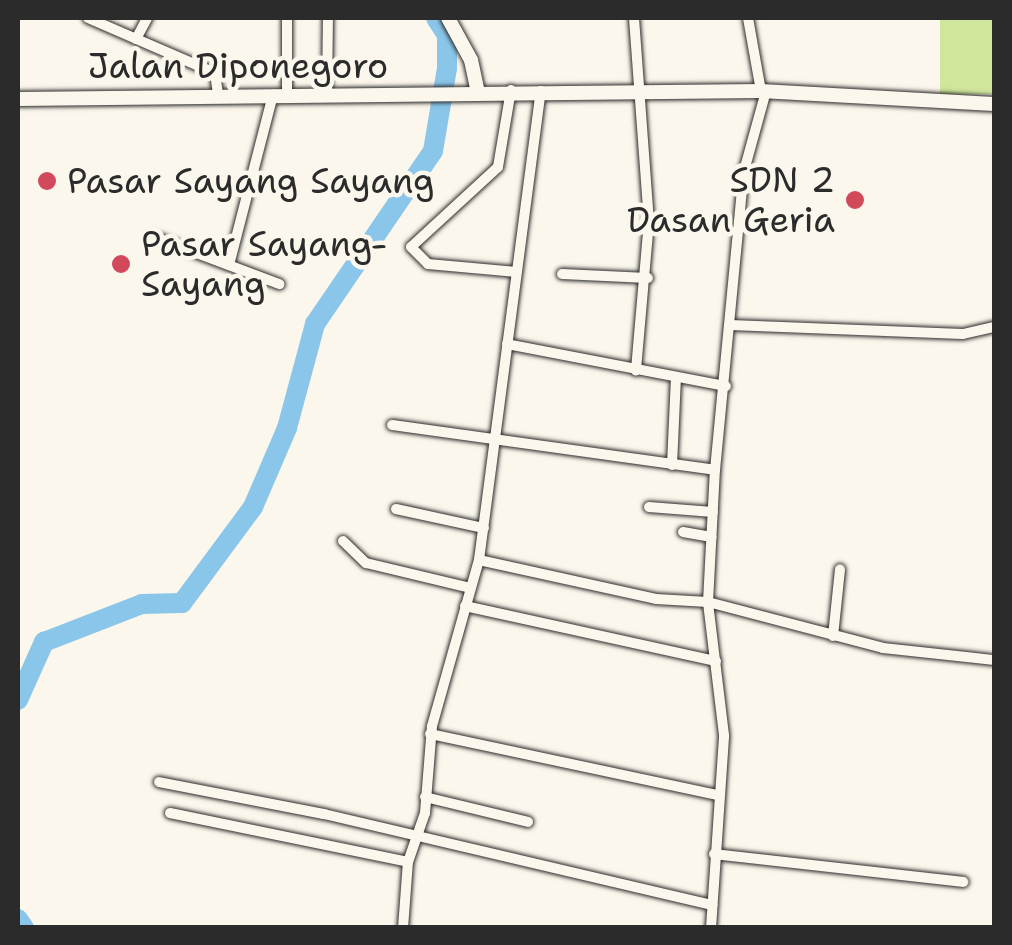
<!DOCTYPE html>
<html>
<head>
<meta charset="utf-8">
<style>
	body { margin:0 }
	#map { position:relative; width:1012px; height:945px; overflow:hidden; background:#fbf7ec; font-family:"Shantell Sans",sans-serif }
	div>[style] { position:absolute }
	.green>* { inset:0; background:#d0e69b; transform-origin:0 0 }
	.river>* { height:20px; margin:-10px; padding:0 10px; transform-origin:10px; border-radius:10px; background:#8ac6ea }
	.roads { filter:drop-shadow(0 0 2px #2b2b2b) drop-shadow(0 0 2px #2b2b2b) }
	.street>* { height:10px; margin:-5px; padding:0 5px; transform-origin:5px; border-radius:5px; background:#fbf7ec }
	.secondary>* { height:14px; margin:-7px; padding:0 7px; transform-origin:7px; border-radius:7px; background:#fbf7ec }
	.dots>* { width:28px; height:28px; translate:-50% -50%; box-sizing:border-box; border:5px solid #fbf7ec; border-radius:50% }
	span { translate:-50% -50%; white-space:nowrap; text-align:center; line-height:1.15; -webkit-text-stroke:9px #fbf7ec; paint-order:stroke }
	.street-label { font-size:35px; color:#2b2b2b }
	.poi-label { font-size:35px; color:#2b2b2b }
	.right { translate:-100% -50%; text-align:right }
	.left { translate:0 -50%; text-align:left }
	.frame { position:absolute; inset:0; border:20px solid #2b2b2b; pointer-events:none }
</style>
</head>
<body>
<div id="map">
	<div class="green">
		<div style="left:940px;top:18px;width:54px;height:76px"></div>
	</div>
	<div class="river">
		<div style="left:18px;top:700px;width:64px;rotate:-65.9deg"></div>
		<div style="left:44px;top:642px;width:105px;rotate:-21.2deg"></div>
		<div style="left:142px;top:604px;width:40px;rotate:-1.4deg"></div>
		<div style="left:182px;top:603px;width:119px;rotate:-53.5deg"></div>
		<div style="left:253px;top:507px;width:86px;rotate:-66.7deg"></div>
		<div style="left:287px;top:428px;width:108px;rotate:-74.9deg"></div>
		<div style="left:315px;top:324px;width:209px;rotate:-55.7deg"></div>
		<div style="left:433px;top:151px;width:84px;rotate:-80.4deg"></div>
		<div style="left:447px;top:68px;width:33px;rotate:-90deg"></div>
		<div style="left:447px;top:35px;width:20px;rotate:-123deg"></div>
		<div style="left:18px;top:919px;width:11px;rotate:56deg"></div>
	</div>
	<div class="roads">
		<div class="street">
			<div style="left:88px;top:18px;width:138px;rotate:23.4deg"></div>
			<div style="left:215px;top:73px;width:22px;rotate:82deg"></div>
			<div style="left:287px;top:18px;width:77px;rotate:90deg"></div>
			<div style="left:634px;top:18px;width:204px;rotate:85.8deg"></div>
			<div style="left:649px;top:221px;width:150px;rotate:95deg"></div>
			<div style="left:748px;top:18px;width:74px;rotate:79.9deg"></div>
			<div style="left:136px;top:39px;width:24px;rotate:-62deg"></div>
			<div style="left:511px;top:90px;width:78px;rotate:99.6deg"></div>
			<div style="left:498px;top:167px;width:118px;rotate:137.4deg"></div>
			<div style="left:411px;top:247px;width:24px;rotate:45deg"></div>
			<div style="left:428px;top:264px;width:89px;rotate:5.1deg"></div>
			<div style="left:327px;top:95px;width:77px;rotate:-89.3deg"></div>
			<div style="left:154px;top:237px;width:134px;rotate:20.6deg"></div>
			<div style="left:229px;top:265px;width:176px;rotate:-75.5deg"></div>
			<div style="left:562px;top:274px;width:86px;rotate:2.7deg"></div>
			<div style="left:730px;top:325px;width:233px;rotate:2.2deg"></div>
			<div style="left:963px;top:334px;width:32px;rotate:-13deg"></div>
			<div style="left:507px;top:344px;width:223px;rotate:10.9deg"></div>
			<div style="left:392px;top:425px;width:326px;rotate:7.9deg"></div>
			<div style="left:672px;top:465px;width:88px;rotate:-87.4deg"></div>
			<div style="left:649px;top:507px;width:64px;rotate:4.5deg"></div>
			<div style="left:396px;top:509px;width:90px;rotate:12.2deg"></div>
			<div style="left:683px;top:532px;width:29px;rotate:10deg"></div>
			<div style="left:343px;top:541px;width:32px;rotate:44deg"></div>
			<div style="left:366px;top:563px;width:107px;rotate:13.5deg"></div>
			<div style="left:479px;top:560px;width:181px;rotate:12.4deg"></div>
			<div style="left:656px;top:599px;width:52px;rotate:3.3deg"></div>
			<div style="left:708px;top:602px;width:181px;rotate:14.7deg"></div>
			<div style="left:883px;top:648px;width:112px;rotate:6.2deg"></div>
			<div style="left:465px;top:606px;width:257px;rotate:12.4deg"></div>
			<div style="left:833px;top:636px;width:67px;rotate:-84deg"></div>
			<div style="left:430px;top:734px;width:294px;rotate:12deg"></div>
			<div style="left:159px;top:782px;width:168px;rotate:11deg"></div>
			<div style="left:324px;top:814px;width:399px;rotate:13.2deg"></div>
			<div style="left:425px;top:797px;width:106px;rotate:13.6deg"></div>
			<div style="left:170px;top:813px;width:243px;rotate:11.6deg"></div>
			<div style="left:714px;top:854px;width:251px;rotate:6.4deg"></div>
			<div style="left:403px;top:928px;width:66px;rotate:-85.7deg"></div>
			<div style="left:408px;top:862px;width:52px;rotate:-70.9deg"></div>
			<div style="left:425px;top:813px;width:87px;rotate:-85.4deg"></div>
			<div style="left:432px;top:726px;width:173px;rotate:-74.2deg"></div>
			<div style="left:479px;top:560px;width:473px;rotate:-82.5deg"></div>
			<div style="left:711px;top:928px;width:193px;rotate:-86.1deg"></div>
			<div style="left:724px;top:735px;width:134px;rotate:-96.9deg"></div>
			<div style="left:708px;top:602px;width:132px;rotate:-87deg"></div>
			<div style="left:715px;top:470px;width:300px;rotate:-84.5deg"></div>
			<div style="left:744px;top:171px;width:83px;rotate:-74.6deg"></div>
		</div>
		<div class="secondary">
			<div style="left:448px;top:18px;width:48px;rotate:61.3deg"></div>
			<div style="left:471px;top:60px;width:33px;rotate:78deg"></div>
			<div style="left:18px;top:99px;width:743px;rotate:-0.62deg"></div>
			<div style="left:761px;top:91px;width:233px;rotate:3.2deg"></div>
		</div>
	</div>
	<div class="dots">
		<div style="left:47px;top:181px;background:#d1495b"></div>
		<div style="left:855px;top:200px;background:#d1495b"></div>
		<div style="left:121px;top:264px;background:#d1495b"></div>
	</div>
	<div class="street-label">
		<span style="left:238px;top:66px">Jalan Diponegoro</span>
	</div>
	<div class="poi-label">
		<span class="right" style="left:835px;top:200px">SDN 2<br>Dasan Geria</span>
		<span class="left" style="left:67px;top:181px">Pasar Sayang Sayang</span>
		<span class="left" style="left:141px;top:264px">Pasar Sayang-<br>Sayang</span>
	</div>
	<div class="frame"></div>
</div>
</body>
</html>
